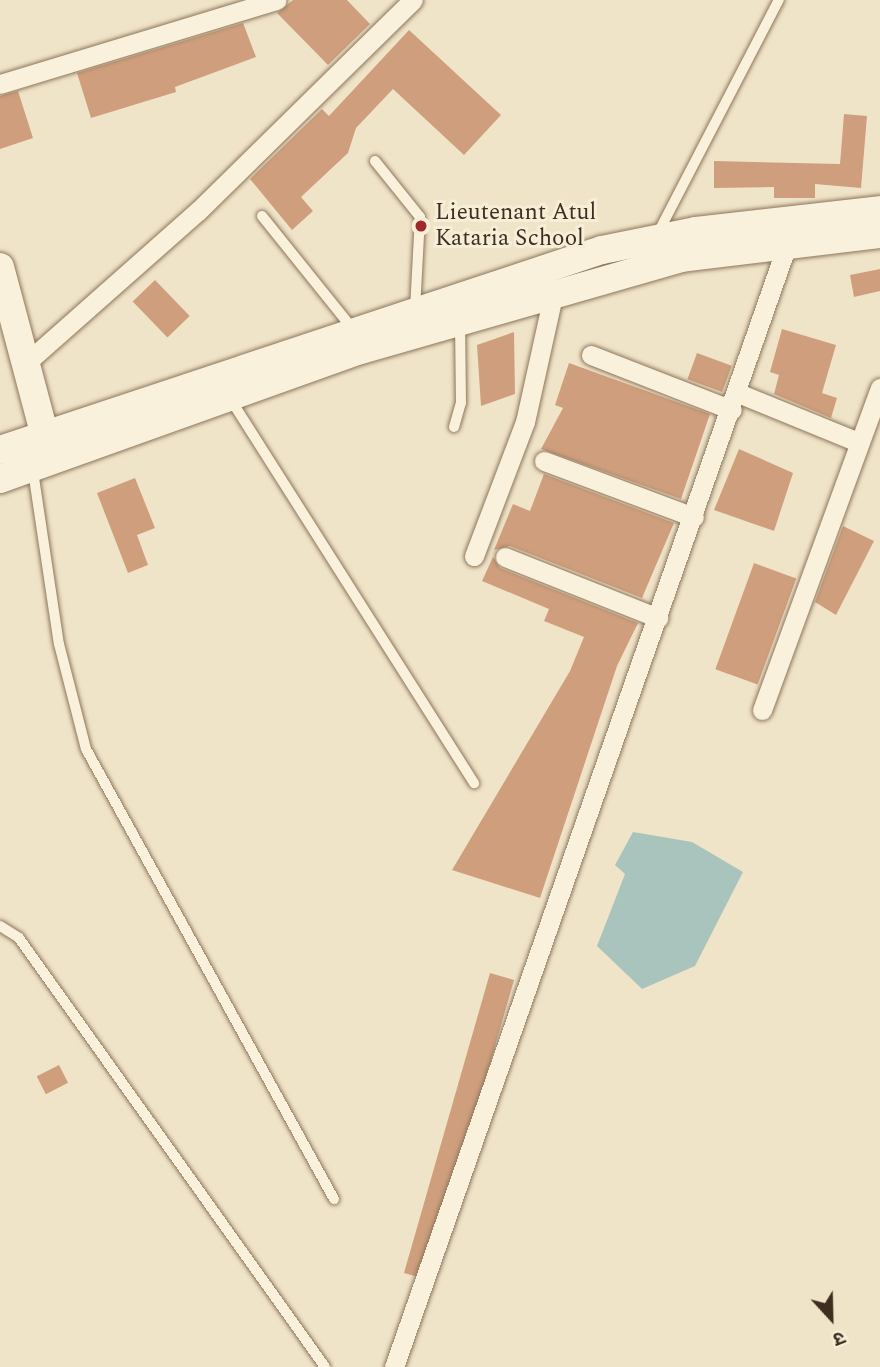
<!DOCTYPE html>
<html>
<head>
<meta charset="utf-8">
<style>
	body { margin:0 }
	#map { position:relative; width:880px; height:1367px; overflow:hidden; background:#f0e4c8; font-family:Spectral,"Noto Sans Devanagari",serif }
	div>[style] { position:absolute }
	.water>* { inset:0; background:#a9c4bc }
	.building>* { inset:0; background:#cf9f7d; transform-origin:0 0 }
	.roads { filter:drop-shadow(0 0 2px #8d765c) drop-shadow(0 0 2px #8d765c) }
	.lane>* { height:10px; margin:-5px; padding:0 5px; transform-origin:5px; border-radius:5px; background:#faf1dc }
	.street>* { height:19px; margin:-9.5px; padding:0 9.5px; transform-origin:9.5px; border-radius:9.5px; background:#faf1dc }
	.secondary>* { height:28px; margin:-14px; padding:0 14px; transform-origin:14px; border-radius:14px; background:#faf1dc }
	.dots>* { width:19px; height:19px; translate:-50% -50%; box-sizing:border-box; border:4px solid #f7eed8; border-radius:50% }
	span { translate:-50% -50%; white-space:nowrap; text-align:center; line-height:1.15; -webkit-text-stroke:6px #f7eed8; paint-order:stroke }
	.poi-label { font-size:23px; color:#3d2e20 }
	.left { translate:0 -50%; text-align:left }
	.north { position:absolute; left:796px; top:1283px; width:70px; height:70px; -webkit-text-stroke:5px #f7eed8; paint-order:stroke; rotate:158deg; font-size:19px; font-weight:700; line-height:28px; text-align:center; color:#3d2e20 }
	.north::after { content:''; display:block; margin:auto; width:24px; height:32px; background:#3d2e20; clip-path:polygon(50% 0,100% 100%,50% 72%,0 100%) }
</style>
</head>
<body>
<div id="map">
	<div class="water">
		<div style="clip-path:polygon(633px 832px,692px 842px,743px 872px,695px 966px,642px 989px,597px 946px,625px 874px,615px 865px)"></div>
	</div>
	<div class="building">
		<div style="clip-path:polygon(347px 0,370px 24px,328px 65px,277px 13px,293px 0)"></div>
		<div style="clip-path:polygon(243px 23px,256px 57px,175px 87px,176px 92px,91px 118px,77px 73px)"></div>
		<div style="clip-path:polygon(409px 30px,501px 115px,464px 155px,393px 89px,356px 128px,348px 153px,301px 197px,313px 211px,292px 230px,250px 179px,322px 109px,329px 116px)"></div>
		<div style="clip-path:polygon(18px 91px,33px 138px,0 149px,0 96px)"></div>
		<div style="clip-path:polygon(844px 114px,867px 116px,861px 188px,815px 184px,815px 198px,774px 198px,774px 187px,714px 188px,714px 161px,840px 164px)"></div>
		<div style="clip-path:polygon(880px 269px,880px 291px,854px 297px,850px 275px)"></div>
		<div style="left:155px;top:280px;width:50px;height:31px;rotate:46deg"></div>
		<div style="clip-path:polygon(782px 329px,836px 345px,822px 393px,837px 398px,831px 418px,774px 394px,779px 375px,770px 372px)"></div>
		<div style="clip-path:polygon(514px 332px,515px 394px,481px 406px,477px 345px)"></div>
		<div style="left:697px;top:353px;width:37px;height:28px;rotate:20deg"></div>
		<div style="clip-path:polygon(569px 363px,710px 414px,681px 499px,541px 449px,563px 408px,555px 405px)"></div>
		<div style="clip-path:polygon(739px 449px,793px 473px,774px 531px,714px 510px)"></div>
		<div style="clip-path:polygon(544px 474px,674px 523px,642px 598px,510px 546px,494px 550px,513px 504px,530px 511px)"></div>
		<div style="clip-path:polygon(135px 478px,155px 528px,137px 535px,148px 565px,128px 573px,97px 493px)"></div>
		<div style="clip-path:polygon(843px 526px,874px 541px,836px 615px,815px 602px)"></div>
		<div style="clip-path:polygon(493px 557px,500px 568px,638px 623px,617px 666px,540px 898px,452px 870px,570px 671px,584px 637px,544px 621px,549px 609px,482px 581px)"></div>
		<div style="left:754px;top:563px;width:45px;height:113px;rotate:20deg"></div>
		<div style="left:490px;top:973px;width:25px;height:312px;rotate:16deg"></div>
		<div style="left:59px;top:1065px;width:20px;height:25px;rotate:63deg"></div>
	</div>
	<div class="roads">
		<div class="lane">
			<div style="left:375px;top:161px;width:72px;rotate:51.2deg"></div>
			<div style="left:420px;top:217px;width:92px;rotate:93.1deg"></div>
			<div style="left:262px;top:216px;width:145px;rotate:51.2deg"></div>
			<div style="left:658px;top:233px;width:263px;rotate:-62.6deg"></div>
			<div style="left:231px;top:400px;width:454px;rotate:57.6deg"></div>
			<div style="left:454px;top:427px;width:25px;rotate:-74deg"></div>
			<div style="left:461px;top:403px;width:80px;rotate:-90.7deg"></div>
			<div style="left:33px;top:471px;width:175px;rotate:81.5deg"></div>
			<div style="left:59px;top:644px;width:108px;rotate:75.6deg"></div>
			<div style="left:86px;top:749px;width:514px;rotate:61.14deg"></div>
			<div style="left:0;top:926px;width:22px;rotate:32deg"></div>
			<div style="left:19px;top:938px;width:527px;rotate:54.5deg"></div>
		</div>
		<div class="street">
			<div style="left:0;top:84px;width:289px;rotate:-16.9deg"></div>
			<div style="left:591px;top:355px;width:151px;rotate:21.3deg"></div>
			<div style="left:26px;top:363px;width:230px;rotate:-41.5deg"></div>
			<div style="left:198px;top:211px;width:301px;rotate:-44.5deg"></div>
			<div style="left:738px;top:393px;width:130px;rotate:22.2deg"></div>
			<div style="left:544px;top:461px;width:160px;rotate:20.5deg"></div>
			<div style="left:474px;top:556px;width:143px;rotate:-69.2deg"></div>
			<div style="left:525px;top:422px;width:129px;rotate:-77.5deg"></div>
			<div style="left:505px;top:557px;width:165px;rotate:21.7deg"></div>
			<div style="left:762px;top:710px;width:343px;rotate:-69.9deg"></div>
			<div style="left:394px;top:1367px;width:1189px;rotate:-70.7deg"></div>
		</div>
		<div class="secondary">
			<div style="left:0;top:267px;width:190px;rotate:75.1deg"></div>
			<div style="left:0;top:450px;width:634px;rotate:-18.38deg"></div>
			<div style="left:602px;top:250px;width:96px;rotate:-11.4deg"></div>
			<div style="left:696px;top:231px;width:185px;rotate:-6.5deg"></div>
			<div style="left:0;top:479px;width:383px;rotate:-19.7deg"></div>
			<div style="left:361px;top:350px;width:333px;rotate:-16deg"></div>
			<div style="left:681px;top:258px;width:200px;rotate:-6.9deg"></div>
		</div>
	</div>
	<div class="dots">
		<div style="left:421px;top:226px;background:#9e2a2b"></div>
	</div>
	<div class="poi-label">
		<span class="left" style="left:435px;top:226px">Lieutenant Atul<br>Kataria School</span>
	</div>
	<div class="north">उ</div>
</div>
</body>
</html>
